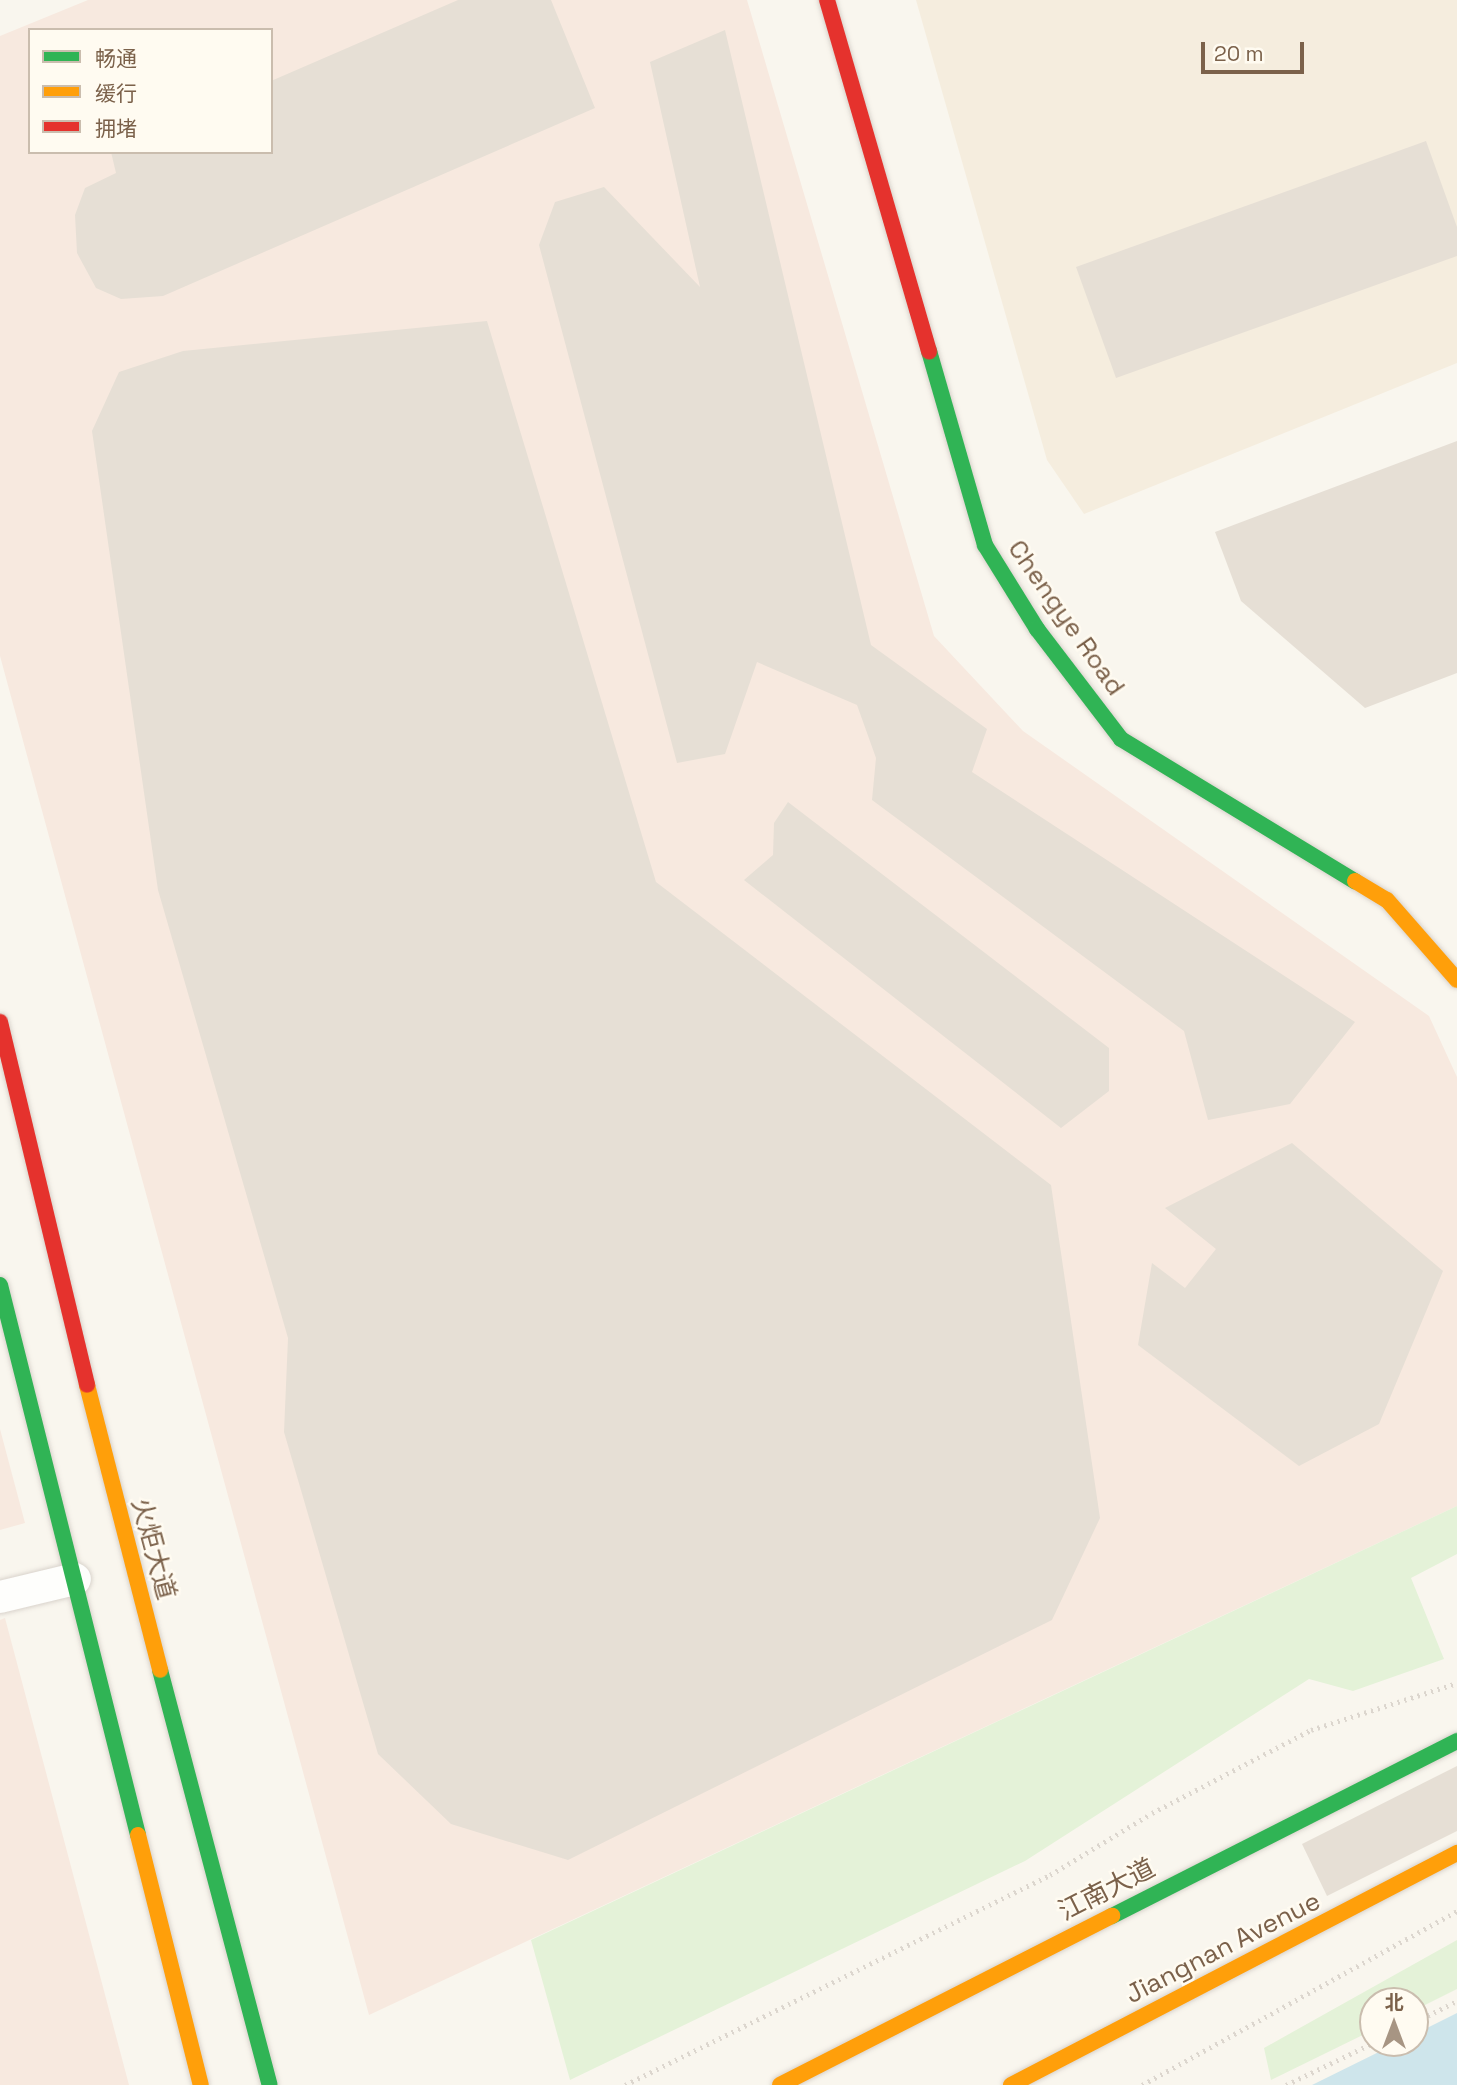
<!DOCTYPE html>
<html>
<head>
<meta charset="utf-8">
<style>
	body { margin:0 }
	#map { position:relative; width:1457px; height:2085px; overflow:hidden; background:#f9f6ee; font-family:"Space Grotesk","Noto Sans SC",sans-serif }
	div>[style] { position:absolute }
	.residential>* { inset:0; background:#f5edde }
	.commercial>* { inset:0; background:#f7e9df }
	.green>* { inset:0; background:#e4f2d8 }
	.water>* { inset:0; background:#cee5eb }
	.building>* { inset:0; background:#e6dfd5 }
	.path>* { height:4.5px; margin-top:-2.25px; transform-origin:0; background:repeating-linear-gradient(90deg,#dcd6ce 0 2px,transparent 0 7px) }
	.roads { filter:drop-shadow(0 0 2px #d9d3cc) drop-shadow(0 0 2px #d9d3cc) }
	.street>* { height:32px; margin:-16px; padding:0 16px; transform-origin:16px; border-radius:16px; background:#fefefc }
	.fast>* { height:16px; margin:-8px; padding:0 8px; transform-origin:8px; border-radius:8px; background:#30b455 }
	.slow>* { height:16px; margin:-8px; padding:0 8px; transform-origin:8px; border-radius:8px; background:#ff9f0a }
	.jam>* { height:16px; margin:-8px; padding:0 8px; transform-origin:8px; border-radius:8px; background:#e5322d }
	span { translate:-50% -50%; white-space:nowrap; text-align:center; line-height:1.15; -webkit-text-stroke:5px #fffbf1; paint-order:stroke }
	.street-label { font-size:26px; color:#7b614a }
	.legend { position:absolute; left:28px; top:28px; width:245px; height:126px; box-sizing:border-box; background:#fffbf1; border:2px solid #cabdae; margin:0; padding:9px 12px; list-style:none; font-size:21px; color:#7b614a }
	.legend li { display:flex; align-items:center; gap:14px; height:35px }
	.legend b { width:35px; border:2px solid #cabdae }
	.north { position:absolute; left:1359px; top:1987px; width:70px; height:70px; box-sizing:border-box; background:#fffbf1; border:2px solid #cabdae; border-radius:50%; rotate:0deg; font-size:19px; font-weight:700; line-height:28px; text-align:center; color:#7b614a }
	.north::after { content:''; display:block; margin:auto; width:24px; height:32px; background:#a79583; clip-path:polygon(50% 0,100% 100%,50% 72%,0 100%) }
	.scale { position:absolute; left:1201px; top:42px; width:103px; height:32px; box-sizing:border-box; border:4px solid #7b614a; border-top:0; padding-left:9px; font-size:21px; line-height:24px; white-space:nowrap; color:#7b614a; -webkit-text-stroke:5px #fffbf1; paint-order:stroke }
</style>
</head>
<body>
<div id="map">
	<div class="residential">
		<div style="clip-path:polygon(916px 0,1457px 0,1457px 363px,1084px 514px,1047px 460px)"></div>
	</div>
	<div class="commercial">
		<div style="clip-path:polygon(evenodd,88px 0,747px 0,934px 636px,1023px 731px,1429px 1016px,1457px 1077px,1457px 1506px,369px 2015px,0 656px,0 36px,88px 0,30px 30px,271px 30px,271px 152px,30px 152px,30px 30px)"></div>
		<div style="clip-path:polygon(0 1429px,25px 1523px,0 1530px)"></div>
		<div style="clip-path:polygon(5px 1618px,129px 2085px,0 2085px,0 1620px)"></div>
	</div>
	<div class="green">
		<div style="clip-path:polygon(1457px 1506px,1457px 1554px,1411px 1578px,1444px 1659px,1353px 1691px,1309px 1679px,1025px 1861px,570px 2080px,531px 1940px)"></div>
		<div style="clip-path:polygon(1457px 1940px,1457px 1989px,1415px 2010px,1415px 2001px,1373px 2001px,1373px 2030px,1271px 2080px,1264px 2048px)"></div>
	</div>
	<div class="water">
		<div style="clip-path:polygon(1457px 2013px,1457px 2085px,1312px 2085px,1397px 2043px,1415px 2043px,1415px 2034px)"></div>
	</div>
	<div class="building">
		<div style="clip-path:polygon(458px 0,551px 0,595px 108px,163px 296px,121px 299px,96px 288px,77px 253px,75px 215px,85px 188px,116px 173px,111px 152px,271px 152px,271px 81px)"></div>
		<div style="clip-path:polygon(725px 30px,871px 645px,987px 729px,972px 772px,1355px 1022px,1290px 1104px,1208px 1120px,1184px 1031px,872px 800px,876px 758px,857px 705px,757px 662px,725px 754px,677px 763px,539px 245px,555px 202px,604px 187px,700px 287px,650px 62px)"></div>
		<div style="clip-path:polygon(1426px 141px,1457px 227px,1457px 256px,1116px 378px,1076px 267px)"></div>
		<div style="clip-path:polygon(487px 321px,656px 882px,1051px 1185px,1100px 1518px,1052px 1620px,568px 1860px,451px 1824px,378px 1754px,284px 1432px,288px 1338px,158px 890px,92px 431px,119px 372px,183px 351px)"></div>
		<div style="clip-path:polygon(1457px 441px,1457px 673px,1365px 708px,1241px 601px,1215px 532px)"></div>
		<div style="clip-path:polygon(788px 802px,1109px 1048px,1109px 1091px,1061px 1128px,744px 880px,773px 855px,774px 823px)"></div>
		<div style="clip-path:polygon(1292px 1143px,1443px 1271px,1379px 1424px,1299px 1466px,1138px 1345px,1152px 1263px,1185px 1288px,1216px 1249px,1165px 1208px)"></div>
		<div style="clip-path:polygon(1457px 1766px,1457px 1831px,1327px 1896px,1302px 1844px)"></div>
	</div>
	<div class="path">
		<div style="left:1415px;top:2022px;width:47px;rotate:-26.6deg"></div>
		<div style="left:625px;top:2085px;width:474px;rotate:-26.3deg"></div>
		<div style="left:1050px;top:1875px;width:119px;rotate:-31.3deg"></div>
		<div style="left:1152px;top:1813px;width:179px;rotate:-27.6deg"></div>
		<div style="left:1311px;top:1730px;width:153px;rotate:-17.8deg"></div>
		<div style="left:1142px;top:2085px;width:360px;rotate:-28.9deg"></div>
		<div style="left:1286px;top:2085px;width:97px;rotate:-25.8deg"></div>
	</div>
	<div class="roads">
		<div class="street">
			<div style="left:0;top:1597px;width:77px;rotate:-13.5deg"></div>
		</div>
		<div class="fast">
			<div style="left:929px;top:351px;width:202px;rotate:73.9deg"></div>
			<div style="left:985px;top:545px;width:99px;rotate:58.2deg"></div>
			<div style="left:1037px;top:629px;width:138px;rotate:52.6deg"></div>
			<div style="left:1121px;top:739px;width:274px;rotate:31.3deg"></div>
			<div style="left:0;top:1285px;width:567px;rotate:75.91deg"></div>
			<div style="left:160px;top:1670px;width:429px;rotate:75.2deg"></div>
			<div style="left:1112px;top:1916px;width:387px;rotate:-26.9deg"></div>
		</div>
		<div class="slow">
			<div style="left:1355px;top:881px;width:37px;rotate:31deg"></div>
			<div style="left:1387px;top:900px;width:106px;rotate:48.8deg"></div>
			<div style="left:87px;top:1385px;width:294px;rotate:75.6deg"></div>
			<div style="left:138px;top:1835px;width:258px;rotate:75.9deg"></div>
			<div style="left:780px;top:2085px;width:373px;rotate:-27deg"></div>
			<div style="left:1011px;top:2085px;width:503px;rotate:-27.48deg"></div>
		</div>
		<div class="jam">
			<div style="left:827px;top:0;width:366px;rotate:73.8deg"></div>
			<div style="left:0;top:1022px;width:373px;rotate:76.5deg"></div>
		</div>
	</div>
	<div class="street-label">
		<span style="left:1066px;top:618px;rotate:55deg">Chengye Road</span>
		<span style="left:153px;top:1549px;rotate:75deg">火炬大道</span>
		<span style="left:1107px;top:1890px;rotate:-27deg">江南大道</span>
		<span style="left:1223px;top:1948px;rotate:-27deg">Jiangnan Avenue</span>
	</div>
	<ul class="legend">
	<li><b style="height:9px;background:#30b455"></b>畅通</li>
	<li><b style="height:9px;background:#ff9f0a"></b>缓行</li>
	<li><b style="height:9px;background:#e5322d"></b>拥堵</li>
	</ul>
	<div class="north">北</div>
	<div class="scale">20 m</div>
</div>
</body>
</html>
